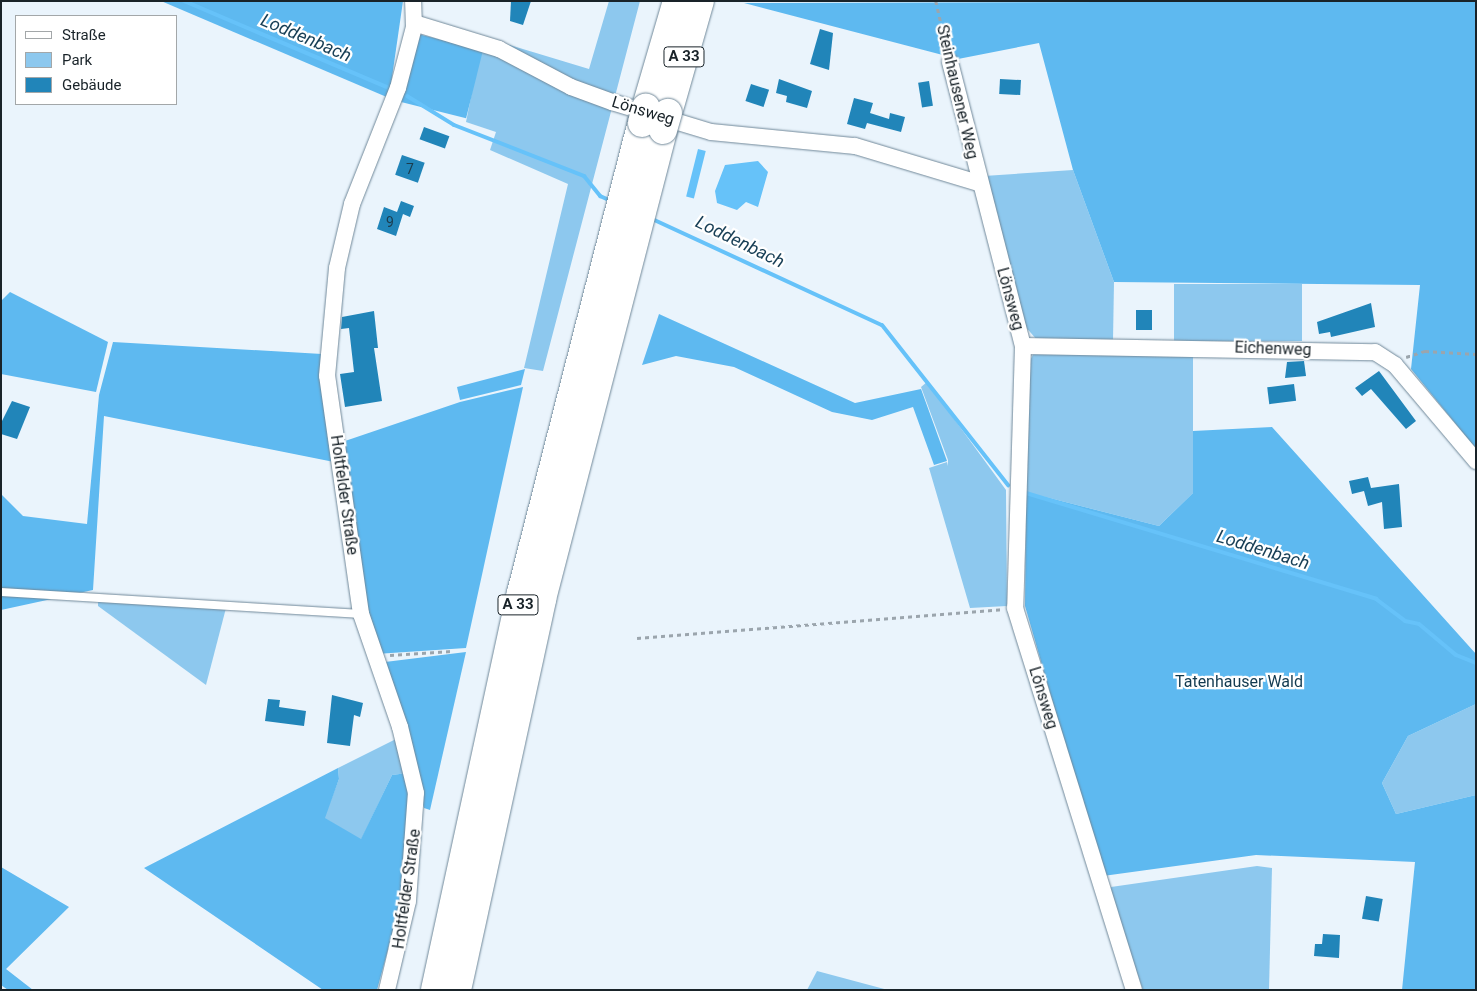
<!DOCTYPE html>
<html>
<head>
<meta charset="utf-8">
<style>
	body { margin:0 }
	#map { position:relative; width:1477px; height:991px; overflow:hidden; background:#eaf4fc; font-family:Roboto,sans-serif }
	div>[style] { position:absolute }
	.green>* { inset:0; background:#8dc8ee; transform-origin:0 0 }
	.forest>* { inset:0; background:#5eb9f0; transform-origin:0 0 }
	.water>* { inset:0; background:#66c2f9; transform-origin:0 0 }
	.stream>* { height:4px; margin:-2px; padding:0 2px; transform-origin:2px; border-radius:2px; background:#66c2f9 }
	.building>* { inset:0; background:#2185b9; transform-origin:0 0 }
	.path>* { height:2.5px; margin-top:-1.25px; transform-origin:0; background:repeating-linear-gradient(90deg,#9ba5ad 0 4px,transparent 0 8px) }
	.roads { filter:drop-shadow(0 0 1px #708899) drop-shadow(0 0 1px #708899) }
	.lane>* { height:8px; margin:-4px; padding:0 4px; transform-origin:4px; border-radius:4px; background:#fff }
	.street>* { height:16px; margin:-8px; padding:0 8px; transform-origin:8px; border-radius:8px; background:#fff }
	.highway>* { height:28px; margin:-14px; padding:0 14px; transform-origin:14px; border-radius:14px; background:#fff }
	.bridges { filter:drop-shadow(0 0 1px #708899) drop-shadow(0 0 1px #708899) }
	.highway-bridge>* { height:28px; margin:-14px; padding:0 14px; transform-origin:14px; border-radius:14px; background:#fff }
	span { translate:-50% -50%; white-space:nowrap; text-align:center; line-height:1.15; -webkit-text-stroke:4.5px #fff; paint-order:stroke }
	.number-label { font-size:14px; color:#1b3c4d }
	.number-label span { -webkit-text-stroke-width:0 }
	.shield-label span { padding:1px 4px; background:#fff; border:1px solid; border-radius:4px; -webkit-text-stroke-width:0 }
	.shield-label { font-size:15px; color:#192329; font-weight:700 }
	.street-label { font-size:16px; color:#192329 }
	.park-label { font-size:16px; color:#123a50 }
	.water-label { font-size:18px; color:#173e55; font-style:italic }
	.frame { position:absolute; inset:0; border:2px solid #192329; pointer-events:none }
	.legend { position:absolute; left:15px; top:15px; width:162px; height:90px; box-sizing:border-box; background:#fff; border:1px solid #a3a7a9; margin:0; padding:6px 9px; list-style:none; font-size:15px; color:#192329 }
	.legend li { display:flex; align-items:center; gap:10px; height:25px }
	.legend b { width:25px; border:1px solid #a3a7a9 }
</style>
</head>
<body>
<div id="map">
	<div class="green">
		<div style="clip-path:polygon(609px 1px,640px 1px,543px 371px,524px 368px,568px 184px,490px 150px,496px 132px,466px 122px,483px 37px,589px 69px)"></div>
		<div style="clip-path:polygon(1073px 170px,1114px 282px,1113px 340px,1038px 341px,1023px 324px,984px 176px)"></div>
		<div style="left:1174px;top:284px;width:128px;height:57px"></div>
		<div style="clip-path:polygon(1034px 353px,1193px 356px,1193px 493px,1159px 526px,1026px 492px,1027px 366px)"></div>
		<div style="clip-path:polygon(927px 382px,1006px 490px,1007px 606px,970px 608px,929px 468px,947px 462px,948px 466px,948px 460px,921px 387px)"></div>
		<div style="clip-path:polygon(98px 600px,226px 608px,206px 685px,98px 606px)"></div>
		<div style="clip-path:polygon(1476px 704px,1476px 795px,1396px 814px,1382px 783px,1408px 736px)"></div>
		<div style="clip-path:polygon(398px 738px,407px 773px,392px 775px,361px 840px,324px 818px,339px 779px,338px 768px)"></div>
		<div style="clip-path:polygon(1257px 866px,1272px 868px,1269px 990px,1143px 990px,1109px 893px,1111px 887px)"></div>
		<div style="clip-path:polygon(817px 971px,888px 990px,807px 990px)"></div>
	</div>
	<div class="forest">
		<div style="clip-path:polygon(161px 1px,403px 1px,389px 98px)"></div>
		<div style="clip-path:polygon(1476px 1px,1476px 449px,1411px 369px,1420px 285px,1114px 282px,1073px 170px,1039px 43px,958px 59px,744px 3px)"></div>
		<div style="left:418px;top:34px;width:67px;height:70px;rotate:14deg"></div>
		<div style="clip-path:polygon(10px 292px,108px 342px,96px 392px,1px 374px,1px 301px)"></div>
		<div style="clip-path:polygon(659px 314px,855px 403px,921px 389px,947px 461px,934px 465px,913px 407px,872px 420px,832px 412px,734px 367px,676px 356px,642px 365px)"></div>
		<div style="clip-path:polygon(113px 342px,322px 354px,334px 462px,104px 416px,93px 590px,1px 610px,1px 494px,23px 516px,87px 524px,99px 395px)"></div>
		<div style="clip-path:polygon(525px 369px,521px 385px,460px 400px,457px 387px)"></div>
		<div style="clip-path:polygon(523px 387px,466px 648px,376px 654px,354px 524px,345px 441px,460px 402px)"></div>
		<div style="clip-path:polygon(1272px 427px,1476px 654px,1476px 704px,1408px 736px,1382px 783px,1396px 814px,1476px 795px,1476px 990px,1402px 990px,1415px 862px,1256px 855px,1103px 876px,1025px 606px,1026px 492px,1159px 526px,1193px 493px,1193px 431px)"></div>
		<div style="clip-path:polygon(466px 652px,430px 810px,424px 808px,385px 662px)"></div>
		<div style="clip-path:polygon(338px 768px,339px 779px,325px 818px,361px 839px,392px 775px,407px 773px,410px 823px,402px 898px,377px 990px,323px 990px,144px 868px)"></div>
		<div style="clip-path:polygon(1px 867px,69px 907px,6px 969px,33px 990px,8px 990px,1px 985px)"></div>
	</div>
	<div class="water">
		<div style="left:698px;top:149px;width:8px;height:49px;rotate:14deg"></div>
		<div style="clip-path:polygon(758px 161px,768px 172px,758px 207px,746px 202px,737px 210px,717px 203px,715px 191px,725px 165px)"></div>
	</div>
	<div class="stream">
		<div style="left:184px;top:1px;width:223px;rotate:23deg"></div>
		<div style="left:407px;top:96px;width:55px;rotate:31.7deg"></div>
		<div style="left:454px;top:125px;width:140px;rotate:21.4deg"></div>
		<div style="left:584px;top:176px;width:26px;rotate:51deg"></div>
		<div style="left:600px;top:196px;width:12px;rotate:24deg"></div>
		<div style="left:650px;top:218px;width:255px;rotate:24.8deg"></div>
		<div style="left:882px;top:325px;width:204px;rotate:51.8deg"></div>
		<div style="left:1026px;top:493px;width:366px;rotate:16.8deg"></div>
		<div style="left:1376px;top:599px;width:36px;rotate:37deg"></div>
		<div style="left:1405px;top:621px;width:14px;rotate:12deg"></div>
		<div style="left:1419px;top:624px;width:48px;rotate:40deg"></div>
		<div style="left:1456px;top:655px;width:22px;rotate:22deg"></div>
	</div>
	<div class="building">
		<div style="clip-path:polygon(511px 1px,531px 1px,523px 25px,510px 21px)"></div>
		<div style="clip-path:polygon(820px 29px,833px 33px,829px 70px,810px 64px)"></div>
		<div style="clip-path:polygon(779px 79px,812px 91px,807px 108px,786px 102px,787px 96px,776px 93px)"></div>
		<div style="left:1000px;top:79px;width:21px;height:15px;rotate:3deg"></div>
		<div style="left:929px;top:81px;width:25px;height:11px;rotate:81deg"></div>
		<div style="left:751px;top:84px;width:19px;height:18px;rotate:18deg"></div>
		<div style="clip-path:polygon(854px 98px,873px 103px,870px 113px,889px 119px,890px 113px,905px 117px,901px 132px,867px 123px,865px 129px,847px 124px)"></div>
		<div style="left:424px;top:127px;width:27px;height:13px;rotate:20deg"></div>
		<div style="left:402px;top:155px;width:24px;height:21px;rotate:19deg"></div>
		<div style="clip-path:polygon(401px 201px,414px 206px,410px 217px,403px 214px,396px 236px,377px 229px,384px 207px,397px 212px)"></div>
		<div style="clip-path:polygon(1371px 303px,1375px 327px,1331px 337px,1330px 332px,1319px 334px,1317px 322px)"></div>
		<div style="left:1152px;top:310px;width:20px;height:16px;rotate:90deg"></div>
		<div style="clip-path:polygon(374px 311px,378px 348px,374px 348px,382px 401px,345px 407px,340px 374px,354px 372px,349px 328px,341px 329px,342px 317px)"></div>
		<div style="clip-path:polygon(1304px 361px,1306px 376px,1285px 378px,1287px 362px)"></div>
		<div style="clip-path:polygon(1379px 371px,1416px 421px,1406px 429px,1371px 389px,1362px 396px,1355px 388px)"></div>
		<div style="left:1294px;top:384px;width:17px;height:27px;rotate:83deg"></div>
		<div style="clip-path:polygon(12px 401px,30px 407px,17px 439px,1px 434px,1px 423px)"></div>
		<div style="clip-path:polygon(1368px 477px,1371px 488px,1399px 484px,1402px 527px,1384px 529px,1382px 502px,1368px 506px,1364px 491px,1352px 494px,1349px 481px)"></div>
		<div style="clip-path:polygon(332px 695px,363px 703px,360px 717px,354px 715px,350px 746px,327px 743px)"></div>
		<div style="clip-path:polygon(268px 699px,280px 700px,279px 707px,306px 711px,304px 726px,265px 721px)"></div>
		<div style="left:1366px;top:896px;width:17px;height:23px;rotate:10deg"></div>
		<div style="clip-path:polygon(1323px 934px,1340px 935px,1339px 958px,1314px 956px,1315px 944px,1322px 944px)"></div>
	</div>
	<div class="path">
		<div style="left:936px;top:1px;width:49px;rotate:77.1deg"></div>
		<div style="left:1406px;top:357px;width:20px;rotate:-18deg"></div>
		<div style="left:1425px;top:351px;width:51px;rotate:3.4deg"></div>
		<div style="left:637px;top:638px;width:366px;rotate:-4.5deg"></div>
		<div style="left:390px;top:655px;width:62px;rotate:-3.7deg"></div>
	</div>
	<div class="roads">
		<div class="lane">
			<div style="left:1px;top:592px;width:361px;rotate:3.5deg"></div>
		</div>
		<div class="street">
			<div style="left:414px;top:23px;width:89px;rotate:17deg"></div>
			<div style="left:499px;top:49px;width:81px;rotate:27.8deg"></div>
			<div style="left:571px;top:87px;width:44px;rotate:20.1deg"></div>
			<div style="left:612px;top:102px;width:103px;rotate:16.9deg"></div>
			<div style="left:711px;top:132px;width:145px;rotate:5.6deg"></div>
			<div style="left:855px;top:146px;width:128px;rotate:16.7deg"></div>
			<div style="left:950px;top:62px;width:293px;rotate:75.6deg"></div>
			<div style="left:1023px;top:346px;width:262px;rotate:91.7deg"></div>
			<div style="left:1015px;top:608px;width:400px;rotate:72.7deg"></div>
			<div style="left:1023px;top:346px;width:352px;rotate:1deg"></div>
			<div style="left:1375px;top:352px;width:24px;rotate:33deg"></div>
			<div style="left:1395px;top:365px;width:126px;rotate:49.8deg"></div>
			<div style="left:387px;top:990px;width:91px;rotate:-76.7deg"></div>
			<div style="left:408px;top:901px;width:108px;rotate:-85.8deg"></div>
			<div style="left:416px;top:793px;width:68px;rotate:-103.6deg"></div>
			<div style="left:400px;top:727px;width:120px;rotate:-109deg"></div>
			<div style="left:361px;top:614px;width:240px;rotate:-98.1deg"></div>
			<div style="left:327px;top:376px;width:108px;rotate:-84.7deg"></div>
			<div style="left:337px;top:268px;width:66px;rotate:-76.8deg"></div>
			<div style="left:352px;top:204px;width:125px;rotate:-68.4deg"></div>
			<div style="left:398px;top:88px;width:63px;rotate:-75.3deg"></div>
			<div style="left:414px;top:27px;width:26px;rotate:-92deg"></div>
		</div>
		<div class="highway">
			<div style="left:646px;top:107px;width:110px;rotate:-73.7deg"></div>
			<div style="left:668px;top:113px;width:116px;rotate:-74.1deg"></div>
			<div style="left:435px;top:990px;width:406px;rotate:-77.8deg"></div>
			<div style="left:521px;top:593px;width:485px;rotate:-75.6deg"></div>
			<div style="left:457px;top:990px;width:400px;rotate:-77.7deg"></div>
			<div style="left:542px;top:599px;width:484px;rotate:-75.5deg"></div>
		</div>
	</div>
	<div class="bridges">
		<div class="highway-bridge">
			<div style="left:642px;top:123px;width:16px;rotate:-76deg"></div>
			<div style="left:663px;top:130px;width:18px;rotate:-74deg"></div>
		</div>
	</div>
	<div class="number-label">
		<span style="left:410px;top:169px">7</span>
		<span style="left:390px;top:222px">9</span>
	</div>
	<div class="shield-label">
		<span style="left:684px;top:57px">A 33</span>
		<span style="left:518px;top:605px">A 33</span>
	</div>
	<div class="street-label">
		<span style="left:957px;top:92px;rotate:77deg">Steinhausener Weg</span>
		<span style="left:643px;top:111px;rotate:17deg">Lönsweg</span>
		<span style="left:1010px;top:299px;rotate:75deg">Lönsweg</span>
		<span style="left:1273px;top:349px;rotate:2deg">Eichenweg</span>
		<span style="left:344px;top:495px;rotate:82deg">Holtfelder Straße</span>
		<span style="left:1043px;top:698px;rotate:73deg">Lönsweg</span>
		<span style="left:407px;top:889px;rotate:-82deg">Holtfelder Straße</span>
	</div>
	<div class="park-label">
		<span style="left:1239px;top:682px">Tatenhauser Wald</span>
	</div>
	<div class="water-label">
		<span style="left:306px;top:38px;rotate:23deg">Loddenbach</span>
		<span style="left:740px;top:242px;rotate:26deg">Loddenbach</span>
		<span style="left:1263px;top:550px;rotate:17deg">Loddenbach</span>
	</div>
	<div class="frame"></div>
	<ul class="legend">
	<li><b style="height:6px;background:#fff"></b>Straße</li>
	<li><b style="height:14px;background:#8dc8ee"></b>Park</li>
	<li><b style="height:14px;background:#2185b9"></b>Gebäude</li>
	</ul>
</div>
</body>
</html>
